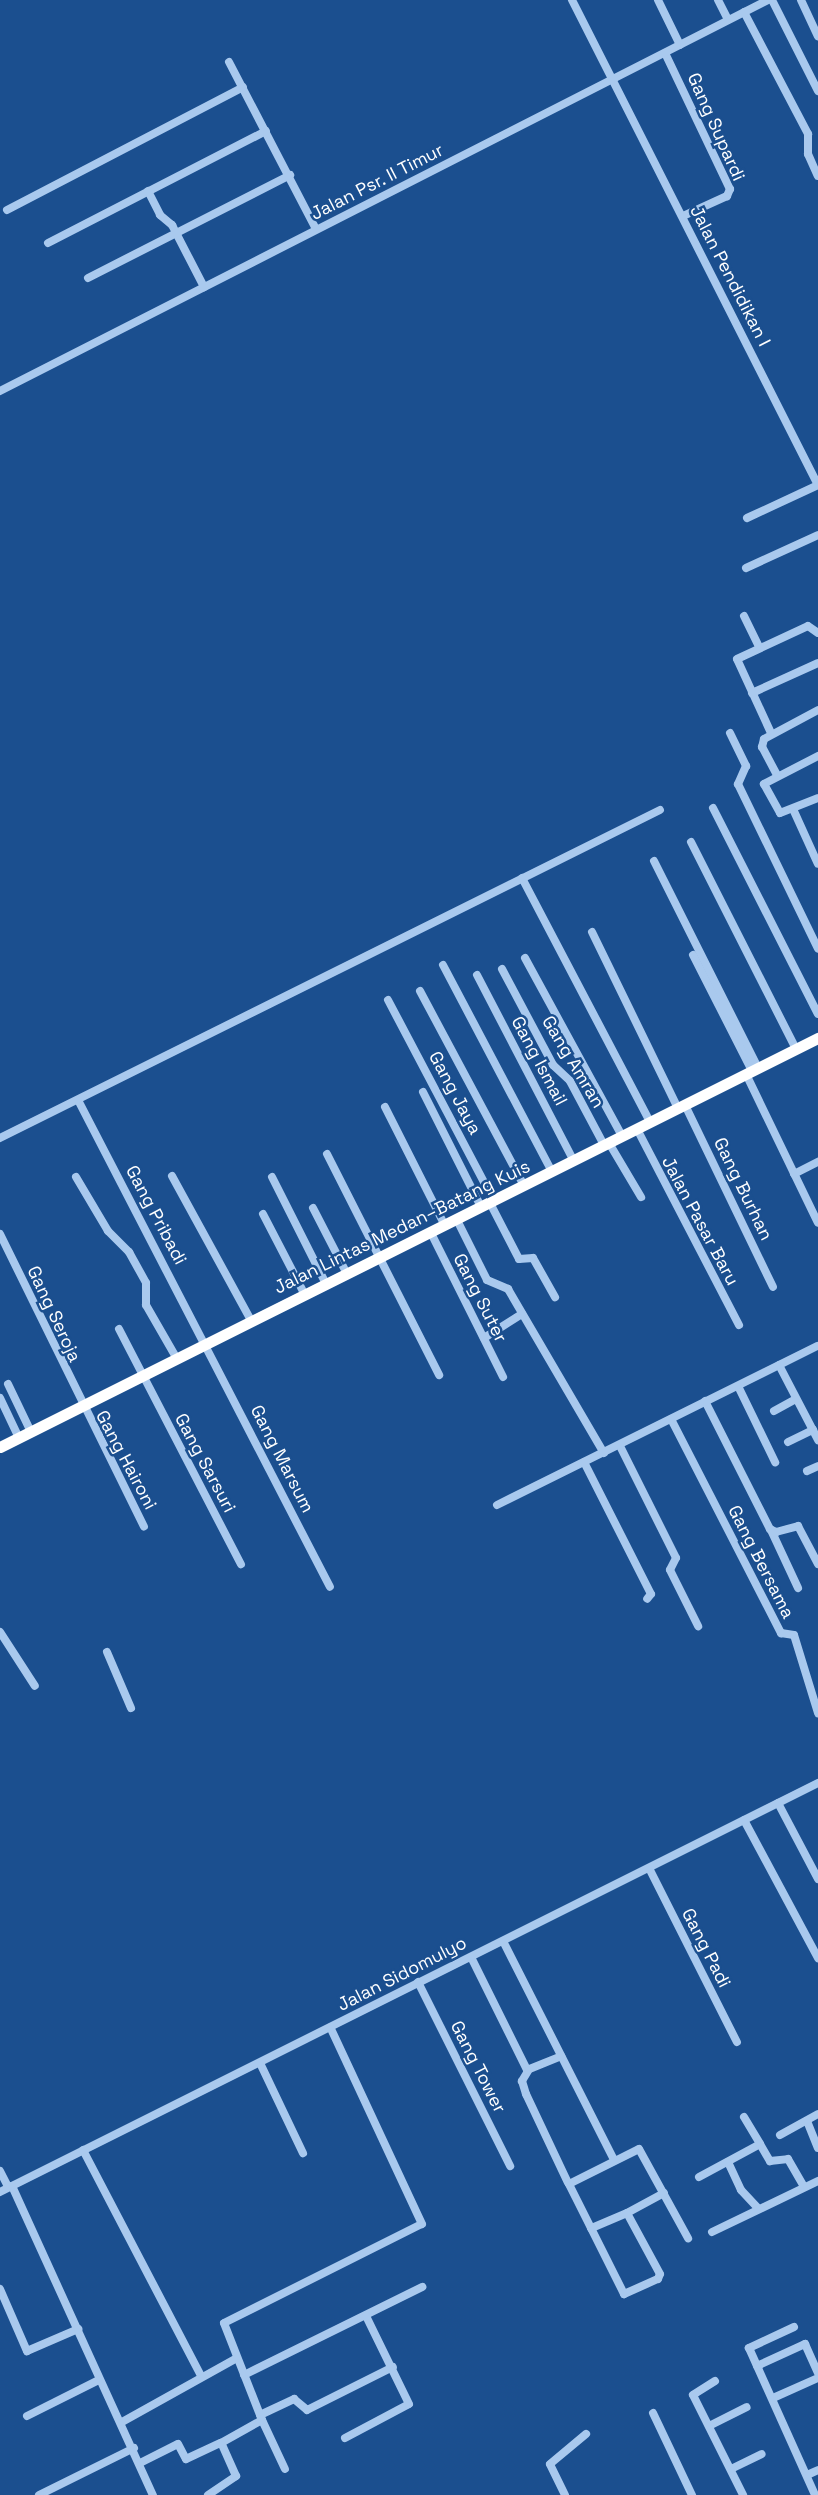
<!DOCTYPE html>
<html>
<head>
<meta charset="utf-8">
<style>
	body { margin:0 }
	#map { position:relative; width:818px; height:2495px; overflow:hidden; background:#1b4f8f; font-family:"Space Grotesk",sans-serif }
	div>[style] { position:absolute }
	.minor>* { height:8px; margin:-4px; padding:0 4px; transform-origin:4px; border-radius:4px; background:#a9c9ee }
	.highway>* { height:11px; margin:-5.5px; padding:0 5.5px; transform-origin:5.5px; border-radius:5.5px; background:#fff }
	span { translate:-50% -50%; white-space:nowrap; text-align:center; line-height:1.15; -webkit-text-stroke:5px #1b4f8f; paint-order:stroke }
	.street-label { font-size:18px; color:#fff }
</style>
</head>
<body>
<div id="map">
	<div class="minor">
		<div style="left:572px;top:0;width:544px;rotate:63.11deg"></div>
		<div style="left:658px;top:0;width:50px;rotate:63.9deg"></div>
		<div style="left:718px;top:0;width:22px;rotate:63deg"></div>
		<div style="left:772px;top:0;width:102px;rotate:63.2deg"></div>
		<div style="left:801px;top:0;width:40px;rotate:65deg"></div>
		<div style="left:744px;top:12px;width:138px;rotate:62.3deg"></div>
		<div style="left:808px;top:134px;width:20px;rotate:90deg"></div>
		<div style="left:808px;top:154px;width:24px;rotate:66deg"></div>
		<div style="left:665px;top:53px;width:151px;rotate:64.5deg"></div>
		<div style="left:730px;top:189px;width:8px;rotate:113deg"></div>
		<div style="left:727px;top:196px;width:48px;rotate:155.6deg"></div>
		<div style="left:229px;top:62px;width:188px;rotate:62.5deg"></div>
		<div style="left:148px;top:191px;width:27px;rotate:63deg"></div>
		<div style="left:160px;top:215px;width:16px;rotate:40deg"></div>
		<div style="left:172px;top:225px;width:70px;rotate:62.7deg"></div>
		<div style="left:7px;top:210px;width:266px;rotate:-27.5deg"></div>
		<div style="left:48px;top:243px;width:245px;rotate:-27.2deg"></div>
		<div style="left:88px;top:278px;width:227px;rotate:-27deg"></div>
		<div style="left:0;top:391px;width:862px;rotate:-26.98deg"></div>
		<div style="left:747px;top:518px;width:78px;rotate:-24.9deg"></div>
		<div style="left:746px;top:568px;width:79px;rotate:-24.6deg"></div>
		<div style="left:744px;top:616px;width:34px;rotate:64deg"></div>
		<div style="left:752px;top:693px;width:72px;rotate:-24.4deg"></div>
		<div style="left:730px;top:733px;width:37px;rotate:64deg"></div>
		<div style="left:746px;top:766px;width:20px;rotate:114deg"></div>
		<div style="left:738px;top:784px;width:183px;rotate:64.1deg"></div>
		<div style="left:771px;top:733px;width:81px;rotate:-114.7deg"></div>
		<div style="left:737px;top:659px;width:78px;rotate:-24.9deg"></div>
		<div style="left:808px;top:626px;width:12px;rotate:35deg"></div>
		<div style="left:818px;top:756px;width:61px;rotate:152.6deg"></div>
		<div style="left:764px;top:784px;width:33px;rotate:61deg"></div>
		<div style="left:780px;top:813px;width:41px;rotate:-21.5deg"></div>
		<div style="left:777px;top:775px;width:32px;rotate:-118deg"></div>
		<div style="left:762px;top:747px;width:8px;rotate:-76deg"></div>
		<div style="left:764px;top:739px;width:61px;rotate:-28.2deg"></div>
		<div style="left:713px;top:808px;width:231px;rotate:63deg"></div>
		<div style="left:793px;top:809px;width:60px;rotate:65.6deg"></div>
		<div style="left:691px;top:842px;width:232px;rotate:63.1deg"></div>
		<div style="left:654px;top:861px;width:232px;rotate:63.3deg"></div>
		<div style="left:522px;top:878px;width:276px;rotate:62.3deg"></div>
		<div style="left:592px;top:932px;width:196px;rotate:64deg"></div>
		<div style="left:693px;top:955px;width:130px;rotate:63deg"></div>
		<div style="left:525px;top:958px;width:203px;rotate:61.4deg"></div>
		<div style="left:443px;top:965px;width:234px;rotate:62.2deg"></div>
		<div style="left:502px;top:969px;width:109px;rotate:62deg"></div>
		<div style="left:553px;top:1065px;width:23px;rotate:43deg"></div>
		<div style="left:570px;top:1081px;width:72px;rotate:62deg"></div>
		<div style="left:477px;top:975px;width:210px;rotate:62.5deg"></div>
		<div style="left:420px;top:991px;width:221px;rotate:61.9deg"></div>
		<div style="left:388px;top:1000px;width:227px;rotate:62.2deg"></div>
		<div style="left:746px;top:1074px;width:165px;rotate:64.2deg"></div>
		<div style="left:423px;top:1092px;width:129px;rotate:63.2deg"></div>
		<div style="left:78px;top:1100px;width:548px;rotate:62.64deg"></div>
		<div style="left:685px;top:1105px;width:202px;rotate:64.2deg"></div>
		<div style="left:385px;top:1107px;width:133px;rotate:63.2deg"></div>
		<div style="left:637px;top:1129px;width:221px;rotate:62.5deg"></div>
		<div style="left:0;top:1138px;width:737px;rotate:-26.43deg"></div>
		<div style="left:609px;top:1143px;width:63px;rotate:59.3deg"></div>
		<div style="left:327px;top:1154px;width:248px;rotate:63.1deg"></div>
		<div style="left:794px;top:1174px;width:27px;rotate:-27deg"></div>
		<div style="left:172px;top:1176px;width:166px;rotate:61.3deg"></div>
		<div style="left:76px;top:1177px;width:63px;rotate:59.3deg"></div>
		<div style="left:108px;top:1231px;width:30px;rotate:45deg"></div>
		<div style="left:129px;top:1252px;width:35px;rotate:61deg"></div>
		<div style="left:146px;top:1283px;width:22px;rotate:90deg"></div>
		<div style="left:146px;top:1305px;width:62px;rotate:60.1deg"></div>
		<div style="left:272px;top:1177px;width:120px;rotate:63.2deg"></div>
		<div style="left:490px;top:1203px;width:63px;rotate:62.6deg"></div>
		<div style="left:519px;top:1259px;width:14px;rotate:-4deg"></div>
		<div style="left:533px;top:1258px;width:45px;rotate:60.6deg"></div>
		<div style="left:313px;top:1208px;width:74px;rotate:62.7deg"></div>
		<div style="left:263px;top:1214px;width:91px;rotate:62.6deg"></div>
		<div style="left:457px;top:1220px;width:67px;rotate:63.4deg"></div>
		<div style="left:487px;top:1280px;width:23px;rotate:23deg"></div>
		<div style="left:508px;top:1289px;width:190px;rotate:59.7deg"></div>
		<div style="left:431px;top:1233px;width:161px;rotate:63.4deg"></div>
		<div style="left:0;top:1234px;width:326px;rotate:63.8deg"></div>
		<div style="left:119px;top:1329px;width:265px;rotate:62.6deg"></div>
		<div style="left:484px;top:1338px;width:45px;rotate:-32.3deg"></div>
		<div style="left:779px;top:1365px;width:85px;rotate:62.5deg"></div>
		<div style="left:8px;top:1384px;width:53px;rotate:64.4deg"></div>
		<div style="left:738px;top:1386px;width:85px;rotate:64deg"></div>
		<div style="left:0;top:1398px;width:44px;rotate:64.6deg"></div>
		<div style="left:705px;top:1401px;width:144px;rotate:63.1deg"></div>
		<div style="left:770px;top:1529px;width:7px;rotate:27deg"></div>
		<div style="left:776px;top:1532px;width:23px;rotate:-15deg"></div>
		<div style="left:798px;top:1526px;width:43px;rotate:62.2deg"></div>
		<div style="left:774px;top:1411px;width:25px;rotate:-29deg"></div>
		<div style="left:671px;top:1419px;width:241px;rotate:62.8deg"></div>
		<div style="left:781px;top:1633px;width:13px;rotate:9deg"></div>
		<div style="left:794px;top:1635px;width:82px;rotate:72.9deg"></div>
		<div style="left:788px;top:1442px;width:28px;rotate:-26deg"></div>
		<div style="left:620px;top:1446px;width:125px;rotate:63.4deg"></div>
		<div style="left:676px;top:1558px;width:13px;rotate:117deg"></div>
		<div style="left:670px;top:1570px;width:63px;rotate:63.4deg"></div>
		<div style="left:584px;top:1462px;width:148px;rotate:63.1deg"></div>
		<div style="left:651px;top:1594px;width:6px;rotate:129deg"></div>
		<div style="left:807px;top:1471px;width:12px;rotate:-24deg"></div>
		<div style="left:497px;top:1505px;width:358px;rotate:-26.4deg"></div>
		<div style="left:771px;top:1530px;width:64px;rotate:65deg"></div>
		<div style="left:0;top:1632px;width:64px;rotate:57.1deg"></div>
		<div style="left:107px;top:1652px;width:61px;rotate:66.8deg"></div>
		<div style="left:778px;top:1803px;width:86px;rotate:62.2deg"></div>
		<div style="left:744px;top:1820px;width:157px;rotate:61.8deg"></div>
		<div style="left:649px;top:1868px;width:195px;rotate:63.2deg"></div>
		<div style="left:503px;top:1941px;width:243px;rotate:63.1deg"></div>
		<div style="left:471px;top:1957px;width:126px;rotate:63.6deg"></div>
		<div style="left:527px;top:2070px;width:37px;rotate:-22deg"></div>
		<div style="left:418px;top:1982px;width:206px;rotate:63.4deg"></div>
		<div style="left:260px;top:2063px;width:100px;rotate:64.5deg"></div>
		<div style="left:528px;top:2071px;width:12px;rotate:121deg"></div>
		<div style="left:522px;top:2081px;width:14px;rotate:73deg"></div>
		<div style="left:526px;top:2094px;width:98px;rotate:64.7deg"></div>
		<div style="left:744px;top:2117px;width:31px;rotate:59deg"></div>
		<div style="left:807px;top:2121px;width:29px;rotate:68deg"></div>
		<div style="left:780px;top:2135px;width:43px;rotate:-28.9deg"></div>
		<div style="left:83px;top:2150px;width:255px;rotate:62.4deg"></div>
		<div style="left:728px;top:2162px;width:31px;rotate:65deg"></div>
		<div style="left:741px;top:2190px;width:25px;rotate:47deg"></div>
		<div style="left:0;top:2171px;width:18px;rotate:63deg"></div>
		<div style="left:699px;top:2177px;width:69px;rotate:-28.4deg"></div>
		<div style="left:760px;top:2144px;width:20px;rotate:60deg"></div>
		<div style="left:770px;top:2161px;width:18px;rotate:-6deg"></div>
		<div style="left:788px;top:2159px;width:32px;rotate:60deg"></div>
		<div style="left:12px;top:2186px;width:340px;rotate:65.5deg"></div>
		<div style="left:0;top:2192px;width:915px;rotate:-26.57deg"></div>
		<div style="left:627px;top:2213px;width:42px;rotate:-28.4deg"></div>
		<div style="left:591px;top:2228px;width:74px;rotate:63.4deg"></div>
		<div style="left:624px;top:2294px;width:37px;rotate:-24deg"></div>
		<div style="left:658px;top:2279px;width:5px;rotate:-68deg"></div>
		<div style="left:660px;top:2274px;width:69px;rotate:-118.4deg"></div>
		<div style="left:627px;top:2213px;width:39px;rotate:157deg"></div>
		<div style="left:591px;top:2228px;width:49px;rotate:-116.6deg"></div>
		<div style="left:569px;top:2184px;width:78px;rotate:-26.6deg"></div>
		<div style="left:639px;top:2149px;width:102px;rotate:61.2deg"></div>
		<div style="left:712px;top:2232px;width:118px;rotate:-25.7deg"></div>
		<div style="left:0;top:2289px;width:68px;rotate:66.5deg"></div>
		<div style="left:27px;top:2351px;width:56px;rotate:-23.3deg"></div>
		<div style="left:794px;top:2327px;width:50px;rotate:155deg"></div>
		<div style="left:749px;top:2348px;width:161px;rotate:65.8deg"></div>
		<div style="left:757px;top:2366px;width:53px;rotate:-24.6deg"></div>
		<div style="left:805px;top:2344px;width:32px;rotate:66deg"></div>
		<div style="left:244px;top:2375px;width:199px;rotate:-26.3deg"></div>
		<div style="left:715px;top:2381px;width:26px;rotate:148deg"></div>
		<div style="left:693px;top:2395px;width:112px;rotate:63.4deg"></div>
		<div style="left:773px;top:2398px;width:49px;rotate:-24deg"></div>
		<div style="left:653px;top:2413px;width:91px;rotate:64.6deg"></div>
		<div style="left:260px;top:2415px;width:38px;rotate:-25deg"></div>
		<div style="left:294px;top:2399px;width:17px;rotate:40deg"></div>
		<div style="left:307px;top:2410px;width:96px;rotate:-26.6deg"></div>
		<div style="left:27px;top:2416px;width:80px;rotate:-26.6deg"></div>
		<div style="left:262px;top:2420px;width:54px;rotate:64.9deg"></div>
		<div style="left:122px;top:2422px;width:129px;rotate:-29.1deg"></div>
		<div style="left:709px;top:2426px;width:42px;rotate:-26.6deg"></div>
		<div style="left:345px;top:2438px;width:72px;rotate:-28deg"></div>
		<div style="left:409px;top:2404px;width:98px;rotate:-116deg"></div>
		<div style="left:140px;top:2463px;width:42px;rotate:-26.6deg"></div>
		<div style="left:178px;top:2444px;width:17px;rotate:62deg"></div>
		<div style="left:186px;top:2459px;width:38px;rotate:-25deg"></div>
		<div style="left:731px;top:2469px;width:34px;rotate:-26deg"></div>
		<div style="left:807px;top:2475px;width:12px;rotate:-24deg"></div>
		<div style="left:39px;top:2495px;width:106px;rotate:-26.3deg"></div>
		<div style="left:208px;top:2495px;width:34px;rotate:-34deg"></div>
		<div style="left:236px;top:2476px;width:36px;rotate:-114deg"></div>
		<div style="left:221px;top:2443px;width:47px;rotate:-29.3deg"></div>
		<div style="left:262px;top:2420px;width:104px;rotate:-111.4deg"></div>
		<div style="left:224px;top:2323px;width:221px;rotate:-26.6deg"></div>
		<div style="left:422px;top:2224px;width:217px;rotate:-115deg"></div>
		<div style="left:565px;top:2495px;width:34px;rotate:-116deg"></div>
		<div style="left:550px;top:2464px;width:47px;rotate:-39.8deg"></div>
	</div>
	<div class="highway">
		<div style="left:0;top:1447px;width:915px;rotate:-26.57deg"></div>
	</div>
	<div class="street-label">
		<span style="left:716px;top:127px;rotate:66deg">Gang Supardi</span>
		<span style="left:377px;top:182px;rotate:-27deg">Jalan Psr. II Timur</span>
		<span style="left:730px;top:276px;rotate:63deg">Jalan Pendidikan I</span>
		<span style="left:539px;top:1061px;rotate:62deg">Gang Ismail</span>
		<span style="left:573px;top:1062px;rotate:59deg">Gang Amran</span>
		<span style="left:455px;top:1093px;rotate:62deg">Gang Jaya</span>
		<span style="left:743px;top:1189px;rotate:64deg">Gang Burhan</span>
		<span style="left:156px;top:1215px;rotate:62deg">Gang Pribadi</span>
		<span style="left:700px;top:1221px;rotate:62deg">Jalan Pasar Baru</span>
		<span style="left:402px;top:1227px;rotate:-26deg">Jalan Lintas Medan–Batang Kuis</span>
		<span style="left:480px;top:1298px;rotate:63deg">Gang Suter</span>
		<span style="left:54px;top:1314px;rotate:65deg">Gang Seroja</span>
		<span style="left:282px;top:1459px;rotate:63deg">Gang Marsum</span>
		<span style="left:126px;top:1460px;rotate:62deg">Gang Haironi</span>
		<span style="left:205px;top:1463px;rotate:62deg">Gang Sarsuri</span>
		<span style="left:761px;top:1562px;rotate:63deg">Gang Bersama</span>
		<span style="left:706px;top:1948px;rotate:63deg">Gang Padi</span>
		<span style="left:402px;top:1974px;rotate:-27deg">Jalan Sidomulyo</span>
		<span style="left:478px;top:2067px;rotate:63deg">Gang Tower</span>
	</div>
</div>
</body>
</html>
